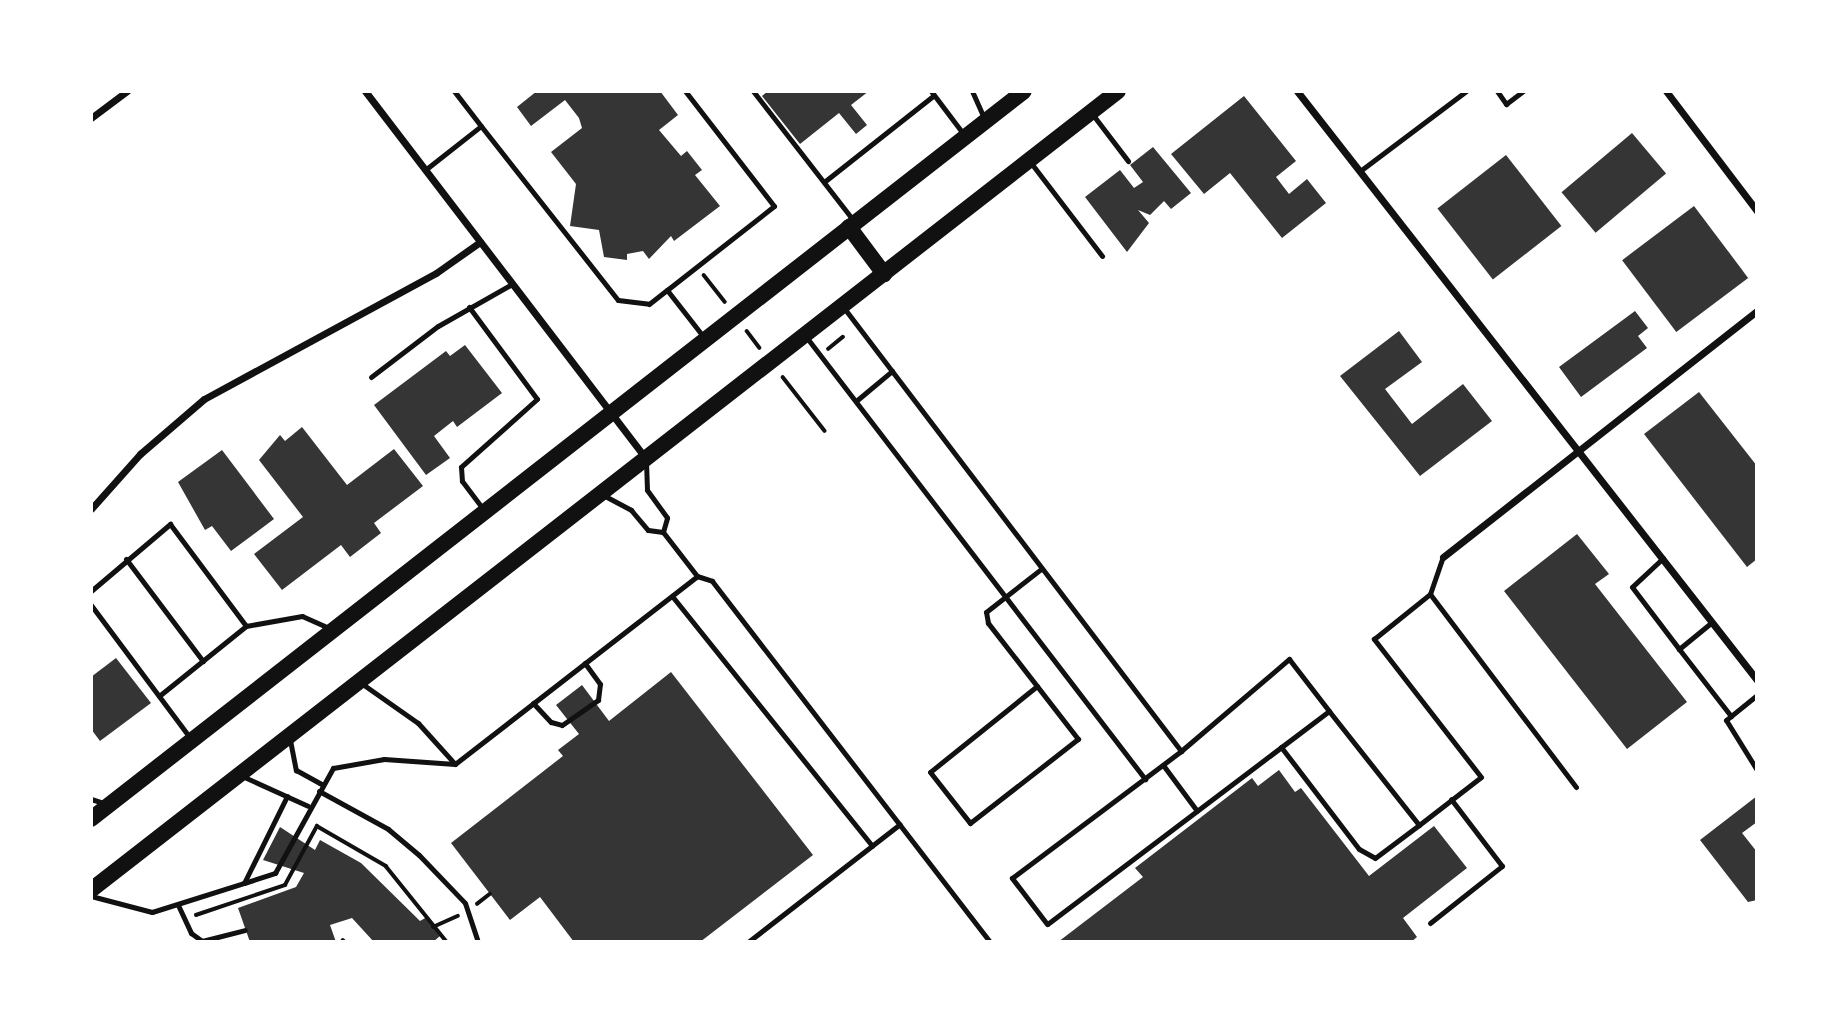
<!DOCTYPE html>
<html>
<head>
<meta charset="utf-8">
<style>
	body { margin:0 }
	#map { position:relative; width:1848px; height:1033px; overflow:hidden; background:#fff; font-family:"DM Sans",sans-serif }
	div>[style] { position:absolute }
	.building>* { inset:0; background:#353535; transform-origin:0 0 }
	.path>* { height:3.5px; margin:-1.75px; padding:0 1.75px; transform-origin:1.75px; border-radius:1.75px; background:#111 }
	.service>* { height:5px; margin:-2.5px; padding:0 2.5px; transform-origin:2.5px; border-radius:2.5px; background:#111 }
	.minor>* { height:7px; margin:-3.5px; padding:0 3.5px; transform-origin:3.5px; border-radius:3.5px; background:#111 }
	.primary>* { height:16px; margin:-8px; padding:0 8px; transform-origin:8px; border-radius:8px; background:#111 }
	span { translate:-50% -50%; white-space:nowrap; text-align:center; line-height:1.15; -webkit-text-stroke:7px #fff; paint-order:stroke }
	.frame { position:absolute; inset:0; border:93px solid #fff; pointer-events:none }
</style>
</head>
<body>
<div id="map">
	<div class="building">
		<div style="clip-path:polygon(537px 91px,660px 91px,678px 115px,659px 130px,681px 156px,687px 151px,702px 170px,695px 175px,720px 206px,674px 241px,671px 236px,649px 259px,643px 251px,627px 254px,627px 260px,604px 257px,599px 230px,570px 226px,576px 184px,551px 152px,582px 128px,579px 118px,565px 100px,531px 126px,517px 107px)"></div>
		<div style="clip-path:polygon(768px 91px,869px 91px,851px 105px,867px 125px,856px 134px,839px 113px,800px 144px,762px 96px)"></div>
		<div style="clip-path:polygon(1244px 96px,1296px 161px,1276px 177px,1289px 194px,1307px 179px,1326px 203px,1282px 238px,1230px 173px,1204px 194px,1171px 154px)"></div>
		<div style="left:1632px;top:133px;width:53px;height:92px;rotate:50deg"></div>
		<div style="clip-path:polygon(1153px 147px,1191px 193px,1171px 209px,1164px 201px,1150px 215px,1138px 210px,1149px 223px,1127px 252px,1085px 197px,1120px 170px,1134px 188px,1143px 182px,1130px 165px)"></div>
		<div style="left:1506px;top:155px;width:90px;height:87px;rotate:52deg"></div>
		<div style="left:1694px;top:206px;width:90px;height:90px;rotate:53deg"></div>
		<div style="clip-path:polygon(1635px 311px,1648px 328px,1638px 336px,1647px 348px,1581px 397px,1559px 367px)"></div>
		<div style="clip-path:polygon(1399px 331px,1422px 362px,1385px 389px,1412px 424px,1463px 384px,1492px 421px,1420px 476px,1340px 376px)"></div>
		<div style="clip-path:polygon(465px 345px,502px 393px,457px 427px,453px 421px,434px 436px,450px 458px,426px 475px,374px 405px,446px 351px,450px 356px)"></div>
		<div style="clip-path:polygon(1699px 392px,1757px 466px,1757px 559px,1747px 567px,1644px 434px)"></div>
		<div style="clip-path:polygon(302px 427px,347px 485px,394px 449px,423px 486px,374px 523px,381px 533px,350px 557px,341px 545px,282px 590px,254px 554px,303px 517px,259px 460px,280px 435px,285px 441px)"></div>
		<div style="clip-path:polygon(222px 450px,274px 519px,231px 551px,212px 526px,205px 530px,178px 482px)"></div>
		<div style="clip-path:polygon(1577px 534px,1609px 574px,1595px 584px,1687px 702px,1627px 749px,1504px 591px)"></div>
		<div style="clip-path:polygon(116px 658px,151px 703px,100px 741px,91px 729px,91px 677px)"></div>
		<div style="clip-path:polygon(671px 672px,813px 855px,700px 942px,574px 942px,540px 897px,510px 920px,451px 843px,563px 756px,558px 750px,579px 734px,556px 705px,582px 685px,609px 721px)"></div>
		<div style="clip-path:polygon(1279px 770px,1295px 792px,1301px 788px,1369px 876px,1434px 826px,1467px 868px,1403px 918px,1417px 937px,1411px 942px,1058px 942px,1143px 877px,1135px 868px,1252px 778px,1258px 786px)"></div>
		<div style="clip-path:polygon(1757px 796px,1757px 822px,1742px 833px,1757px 852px,1757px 900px,1748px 902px,1700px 840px)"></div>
		<div style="clip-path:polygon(280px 827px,315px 850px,320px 840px,361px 863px,420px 921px,427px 917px,440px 936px,433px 942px,374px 942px,352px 918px,330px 925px,336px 942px,250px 942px,238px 908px,296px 887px,304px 873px,263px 860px)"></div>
	</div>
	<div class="path">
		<div style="left:704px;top:275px;width:34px;rotate:52deg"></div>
		<div style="left:747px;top:331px;width:21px;rotate:53deg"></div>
		<div style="left:828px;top:349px;width:19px;rotate:-39deg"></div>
		<div style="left:783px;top:377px;width:68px;rotate:52.1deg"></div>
		<div style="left:477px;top:904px;width:16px;rotate:-38deg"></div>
		<div style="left:196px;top:915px;width:94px;rotate:-18.6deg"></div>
		<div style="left:285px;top:885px;width:67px;rotate:-61.5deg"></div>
		<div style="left:317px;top:826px;width:80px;rotate:30.1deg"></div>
		<div style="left:386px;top:866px;width:97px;rotate:51.2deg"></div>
		<div style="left:433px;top:927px;width:27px;rotate:-24deg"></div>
		<div style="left:343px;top:940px;width:3px;rotate:45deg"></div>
	</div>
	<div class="service">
		<div style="left:753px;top:91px;width:163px;rotate:52.2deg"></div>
		<div style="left:931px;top:91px;width:56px;rotate:52.9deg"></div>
		<div style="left:972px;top:91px;width:32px;rotate:66deg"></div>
		<div style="left:1497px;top:91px;width:16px;rotate:55deg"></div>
		<div style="left:1506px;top:104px;width:21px;rotate:-37deg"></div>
		<div style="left:1093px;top:115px;width:58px;rotate:52.7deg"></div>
		<div style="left:481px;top:126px;width:221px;rotate:51.8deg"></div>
		<div style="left:618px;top:300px;width:31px;rotate:7deg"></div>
		<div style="left:649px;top:304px;width:23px;rotate:-38deg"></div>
		<div style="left:667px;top:290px;width:58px;rotate:52deg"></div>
		<div style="left:1031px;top:163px;width:117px;rotate:52.6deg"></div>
		<div style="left:425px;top:170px;width:71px;rotate:-38.2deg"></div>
		<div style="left:481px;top:126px;width:44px;rotate:-127.6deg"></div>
		<div style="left:1360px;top:171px;width:133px;rotate:-37deg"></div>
		<div style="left:824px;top:182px;width:140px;rotate:-38.3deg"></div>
		<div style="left:667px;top:290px;width:136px;rotate:-38.1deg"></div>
		<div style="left:774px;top:206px;width:145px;rotate:-127.7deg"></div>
		<div style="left:469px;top:307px;width:114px;rotate:53.5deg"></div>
		<div style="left:537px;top:399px;width:102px;rotate:138.2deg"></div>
		<div style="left:461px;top:467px;width:14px;rotate:86deg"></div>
		<div style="left:462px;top:481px;width:35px;rotate:53deg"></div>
		<div style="left:844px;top:308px;width:557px;rotate:52.74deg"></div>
		<div style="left:807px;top:338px;width:556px;rotate:52.53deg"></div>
		<div style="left:371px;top:377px;width:84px;rotate:-37.3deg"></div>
		<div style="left:438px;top:326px;width:85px;rotate:-29.6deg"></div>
		<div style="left:856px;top:401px;width:47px;rotate:-39.8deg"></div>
		<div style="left:646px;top:461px;width:29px;rotate:88deg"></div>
		<div style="left:647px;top:490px;width:34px;rotate:54deg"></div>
		<div style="left:667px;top:518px;width:15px;rotate:106deg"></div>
		<div style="left:603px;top:495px;width:32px;rotate:28deg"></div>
		<div style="left:631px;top:510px;width:26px;rotate:50deg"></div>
		<div style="left:648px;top:530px;width:15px;rotate:8deg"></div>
		<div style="left:663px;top:532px;width:56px;rotate:52.3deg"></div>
		<div style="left:697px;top:576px;width:16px;rotate:18deg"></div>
		<div style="left:712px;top:581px;width:456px;rotate:52.4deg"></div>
		<div style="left:1663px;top:558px;width:42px;rotate:136.9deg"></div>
		<div style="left:1632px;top:587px;width:78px;rotate:52.8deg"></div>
		<div style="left:126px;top:559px;width:128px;rotate:53deg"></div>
		<div style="left:91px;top:591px;width:104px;rotate:-40.3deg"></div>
		<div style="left:170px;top:524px;width:127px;rotate:53.3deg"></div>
		<div style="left:246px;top:626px;width:57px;rotate:-10.1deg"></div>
		<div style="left:302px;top:616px;width:32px;rotate:24deg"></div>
		<div style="left:1430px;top:594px;width:39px;rotate:-71deg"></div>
		<div style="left:672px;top:596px;width:320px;rotate:51.3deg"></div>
		<div style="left:91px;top:605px;width:166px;rotate:53.3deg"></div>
		<div style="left:1712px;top:622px;width:43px;rotate:140.7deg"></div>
		<div style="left:1679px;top:649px;width:85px;rotate:52.2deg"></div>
		<div style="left:1289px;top:659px;width:66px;rotate:52.4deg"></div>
		<div style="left:1329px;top:711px;width:353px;rotate:142.9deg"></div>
		<div style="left:1047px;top:924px;width:58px;rotate:-127.3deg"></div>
		<div style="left:1012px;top:878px;width:211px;rotate:-36.9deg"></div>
		<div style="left:1181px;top:751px;width:142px;rotate:-40.4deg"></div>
		<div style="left:361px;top:683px;width:70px;rotate:35.1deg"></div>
		<div style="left:418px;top:723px;width:55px;rotate:47.9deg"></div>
		<div style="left:1037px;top:686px;width:137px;rotate:141.2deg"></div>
		<div style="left:930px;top:772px;width:65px;rotate:51.9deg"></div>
		<div style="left:970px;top:823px;width:137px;rotate:-37.9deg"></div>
		<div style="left:1078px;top:739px;width:147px;rotate:-127.8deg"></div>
		<div style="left:988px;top:623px;width:11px;rotate:-100deg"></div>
		<div style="left:986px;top:612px;width:70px;rotate:-38deg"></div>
		<div style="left:1757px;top:695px;width:40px;rotate:141deg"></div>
		<div style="left:1726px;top:720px;width:59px;rotate:58.2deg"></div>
		<div style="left:159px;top:696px;width:112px;rotate:-38.8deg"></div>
		<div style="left:533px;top:703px;width:26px;rotate:47deg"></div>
		<div style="left:551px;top:722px;width:11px;rotate:15deg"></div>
		<div style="left:562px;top:725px;width:44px;rotate:-34.8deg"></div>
		<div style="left:598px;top:700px;width:16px;rotate:-83deg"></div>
		<div style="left:600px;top:684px;width:26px;rotate:-126deg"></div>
		<div style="left:290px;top:740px;width:31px;rotate:79deg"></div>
		<div style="left:296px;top:770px;width:29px;rotate:29deg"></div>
		<div style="left:1281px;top:747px;width:128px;rotate:52.6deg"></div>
		<div style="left:1359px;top:849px;width:18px;rotate:29deg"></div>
		<div style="left:1375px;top:858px;width:55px;rotate:-36.9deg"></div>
		<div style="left:1419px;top:825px;width:145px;rotate:-128.3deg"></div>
		<div style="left:1163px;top:765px;width:57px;rotate:53.5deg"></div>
		<div style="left:242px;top:776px;width:72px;rotate:24.4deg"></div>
		<div style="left:319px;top:791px;width:79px;rotate:28.8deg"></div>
		<div style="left:388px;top:829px;width:40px;rotate:40deg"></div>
		<div style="left:419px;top:855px;width:66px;rotate:46.2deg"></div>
		<div style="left:465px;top:903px;width:41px;rotate:71.6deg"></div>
		<div style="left:91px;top:799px;width:16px;rotate:18deg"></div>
		<div style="left:1419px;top:825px;width:78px;rotate:-37.7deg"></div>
		<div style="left:1481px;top:777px;width:175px;rotate:-127.8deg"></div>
		<div style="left:1374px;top:639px;width:72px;rotate:-38.8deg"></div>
		<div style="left:1430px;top:594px;width:242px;rotate:52.9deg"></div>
		<div style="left:244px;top:883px;width:33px;rotate:-18deg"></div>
		<div style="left:275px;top:873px;width:120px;rotate:-61.1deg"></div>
		<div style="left:333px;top:768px;width:52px;rotate:-10deg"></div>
		<div style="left:384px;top:759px;width:71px;rotate:4deg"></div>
		<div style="left:455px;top:764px;width:306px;rotate:-37.8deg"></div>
		<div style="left:91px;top:896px;width:63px;rotate:14.7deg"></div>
		<div style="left:152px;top:912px;width:96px;rotate:-17.5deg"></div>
		<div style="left:244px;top:883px;width:97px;rotate:-63.7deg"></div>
		<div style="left:178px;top:905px;width:31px;rotate:65deg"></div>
		<div style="left:191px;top:933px;width:14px;rotate:36deg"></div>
		<div style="left:202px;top:941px;width:44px;rotate:-14.3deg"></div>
		<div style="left:1430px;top:923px;width:92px;rotate:-38.4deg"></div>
		<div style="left:1502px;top:866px;width:84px;rotate:-127.3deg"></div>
		<div style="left:748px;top:942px;width:192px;rotate:-37.8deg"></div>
	</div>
	<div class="minor">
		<div style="left:365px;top:91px;width:462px;rotate:52.6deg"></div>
		<div style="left:1297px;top:91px;width:747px;rotate:52.01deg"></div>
		<div style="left:1666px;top:91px;width:151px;rotate:52.8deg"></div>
		<div style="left:91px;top:118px;width:45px;rotate:-36.9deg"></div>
		<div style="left:91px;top:509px;width:74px;rotate:-48.3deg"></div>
		<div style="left:140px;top:454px;width:84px;rotate:-40.7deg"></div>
		<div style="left:204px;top:399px;width:264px;rotate:-28.5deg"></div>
		<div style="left:436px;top:273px;width:54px;rotate:-35.2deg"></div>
		<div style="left:1443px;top:557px;width:399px;rotate:-38.1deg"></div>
	</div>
	<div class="primary">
		<div style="left:849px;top:227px;width:59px;rotate:53.3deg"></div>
		<div style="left:91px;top:819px;width:1183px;rotate:-37.96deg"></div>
		<div style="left:91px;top:890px;width:1301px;rotate:-37.88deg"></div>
	</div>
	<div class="frame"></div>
</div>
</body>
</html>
